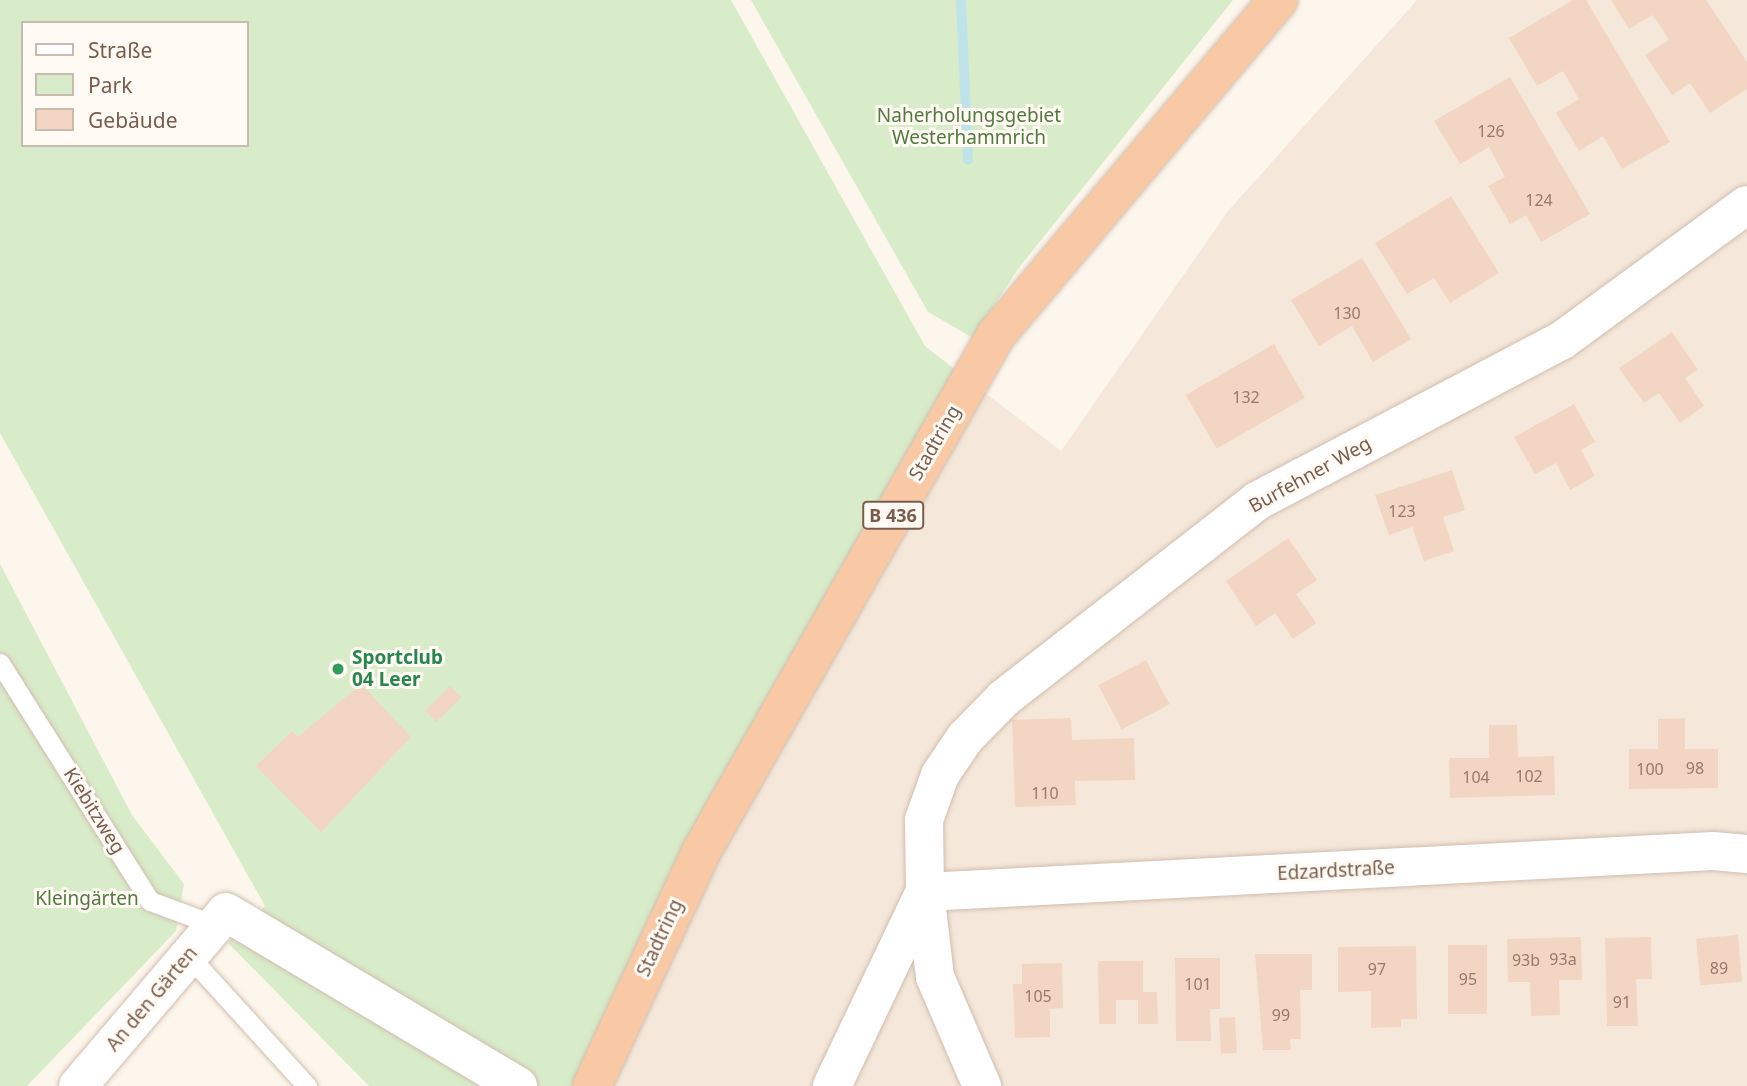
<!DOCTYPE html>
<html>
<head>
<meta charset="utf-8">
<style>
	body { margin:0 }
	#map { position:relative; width:1747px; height:1086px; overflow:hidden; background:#fdf6ec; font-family:"Noto Sans",sans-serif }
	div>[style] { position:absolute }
	.residential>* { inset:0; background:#f5e8da }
	.green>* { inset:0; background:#d8ecc9 }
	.stream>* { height:10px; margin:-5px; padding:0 5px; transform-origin:5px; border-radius:5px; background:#bfe3e8 }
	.building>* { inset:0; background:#f3d5c3; transform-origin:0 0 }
	.roads { filter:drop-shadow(0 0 2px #d1beb0) drop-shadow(0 0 2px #d1beb0) }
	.service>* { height:19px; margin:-9.5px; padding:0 9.5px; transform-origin:9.5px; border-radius:9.5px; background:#fff }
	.minor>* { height:38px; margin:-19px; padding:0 19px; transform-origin:19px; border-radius:19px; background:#fff }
	.trunk>* { height:38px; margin:-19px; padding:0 19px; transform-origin:19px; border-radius:19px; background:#f9c8a4 }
	.dots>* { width:19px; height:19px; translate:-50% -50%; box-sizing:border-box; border:4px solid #fffaf3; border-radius:50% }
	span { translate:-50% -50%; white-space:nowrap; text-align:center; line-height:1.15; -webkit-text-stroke:6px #fffaf3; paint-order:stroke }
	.number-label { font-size:16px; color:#987a6a }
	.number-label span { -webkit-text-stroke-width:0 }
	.shield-label span { padding:2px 5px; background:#fffaf3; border:2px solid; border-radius:5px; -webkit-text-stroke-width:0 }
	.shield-label { font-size:18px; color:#7a5c4d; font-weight:700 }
	.park-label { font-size:19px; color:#537a41 }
	.street-label { font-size:19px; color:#7a5c4d }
	.leisure-label { font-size:19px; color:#27864d; font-weight:700 }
	.left { translate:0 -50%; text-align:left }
	.legend { position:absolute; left:21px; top:21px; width:228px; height:126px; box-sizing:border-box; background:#fffaf3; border:2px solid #cabbb1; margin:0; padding:9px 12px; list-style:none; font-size:21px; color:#7a5c4d }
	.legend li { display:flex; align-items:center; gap:14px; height:35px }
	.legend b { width:35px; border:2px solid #cabbb1 }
</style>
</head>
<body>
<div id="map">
	<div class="residential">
		<div style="clip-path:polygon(1417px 0,1747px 0,1747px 1086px,607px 1086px,713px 856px,984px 392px,1061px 451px,1228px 211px)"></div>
	</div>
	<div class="green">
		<div style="clip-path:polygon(evenodd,0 0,731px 0,925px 346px,984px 392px,713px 856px,607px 1086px,369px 1086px,228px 943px,265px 906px,0 433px,0 0,23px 23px,247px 23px,247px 145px,23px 145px,23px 23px)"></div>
		<div style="clip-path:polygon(751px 0,1233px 0,1018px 269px,973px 338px,928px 312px)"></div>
		<div style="clip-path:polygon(0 564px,132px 815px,184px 884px,176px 931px,27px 1086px,0 1086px)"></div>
	</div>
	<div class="stream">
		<div style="left:961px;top:0;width:160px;rotate:87.5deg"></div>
	</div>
	<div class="building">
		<div style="clip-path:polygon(1573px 0,1586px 0,1670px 142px,1622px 169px,1603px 136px,1579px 151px,1556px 113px,1579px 99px,1563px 71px,1537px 86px,1509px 38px)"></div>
		<div style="clip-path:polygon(1611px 0,1706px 0,1747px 62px,1747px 89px,1710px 113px,1690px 83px,1672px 95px,1645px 55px,1669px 40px,1653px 15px,1629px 29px)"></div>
		<div style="clip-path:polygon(1510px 77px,1590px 214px,1541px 242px,1526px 215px,1510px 224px,1488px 186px,1505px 177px,1489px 147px,1460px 164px,1434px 121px)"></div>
		<div style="clip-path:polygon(1451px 196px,1499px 273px,1450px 303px,1434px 278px,1407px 294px,1375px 243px)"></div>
		<div style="clip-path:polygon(1362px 258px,1411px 339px,1373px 362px,1352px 326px,1319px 346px,1291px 300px)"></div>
		<div style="clip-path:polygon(1672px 332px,1698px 370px,1685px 378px,1704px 406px,1680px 423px,1659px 393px,1644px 403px,1619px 368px)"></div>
		<div style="left:1274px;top:344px;width:62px;height:102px;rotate:60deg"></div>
		<div style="clip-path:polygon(1574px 404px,1595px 442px,1581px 450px,1595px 476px,1570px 490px,1556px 463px,1535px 474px,1514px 437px)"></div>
		<div style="clip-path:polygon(1452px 470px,1465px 510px,1443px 517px,1454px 551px,1424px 561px,1412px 527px,1389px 535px,1375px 495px)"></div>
		<div style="clip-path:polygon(1288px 538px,1317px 580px,1296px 594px,1316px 623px,1293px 639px,1275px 613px,1256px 626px,1226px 581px)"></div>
		<div style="left:1146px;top:660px;width:50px;height:54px;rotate:62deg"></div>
		<div style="clip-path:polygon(361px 684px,411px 737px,321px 832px,256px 766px,292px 731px,298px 737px)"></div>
		<div style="left:450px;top:686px;width:16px;height:35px;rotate:45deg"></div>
		<div style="clip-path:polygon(1071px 718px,1072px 740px,1134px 738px,1135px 780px,1075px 781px,1076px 805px,1015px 807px,1012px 720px)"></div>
		<div style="clip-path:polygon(1685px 718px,1685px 749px,1718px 749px,1718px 788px,1629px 789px,1629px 749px,1658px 749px,1658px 719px)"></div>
		<div style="clip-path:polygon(1489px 725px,1517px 725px,1518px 757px,1554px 756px,1555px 795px,1450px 798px,1449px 758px,1489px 758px)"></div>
		<div style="left:1738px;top:935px;width:47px;height:42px;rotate:85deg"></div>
		<div style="clip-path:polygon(1581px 937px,1582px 980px,1559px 980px,1560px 1015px,1531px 1016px,1530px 982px,1508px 982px,1507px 939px)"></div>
		<div style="clip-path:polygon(1651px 937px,1652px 979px,1636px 979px,1638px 1026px,1607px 1026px,1605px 938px)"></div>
		<div style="left:1448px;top:945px;width:39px;height:69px"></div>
		<div style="clip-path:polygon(1416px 946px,1417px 1019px,1401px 1019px,1401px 1027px,1371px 1028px,1371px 991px,1338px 992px,1338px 947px)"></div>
		<div style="clip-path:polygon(1255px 954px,1312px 954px,1312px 990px,1300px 990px,1301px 1039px,1290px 1039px,1291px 1050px,1263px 1050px)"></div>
		<div style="clip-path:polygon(1175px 958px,1220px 958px,1220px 1009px,1210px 1009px,1211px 1041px,1176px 1041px)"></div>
		<div style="clip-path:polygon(1098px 961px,1143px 961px,1143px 992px,1157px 992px,1158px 1024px,1138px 1024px,1138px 1000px,1116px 1000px,1116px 1024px,1099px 1024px)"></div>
		<div style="clip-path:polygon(1062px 963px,1063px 1008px,1050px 1009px,1050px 1037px,1015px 1038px,1013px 984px,1022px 984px,1022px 964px)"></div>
		<div style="left:1235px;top:1017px;width:36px;height:16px;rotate:87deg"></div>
	</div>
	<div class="roads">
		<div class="service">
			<div style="left:0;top:663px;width:281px;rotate:57.8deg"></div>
			<div style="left:150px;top:901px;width:69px;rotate:20.3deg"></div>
			<div style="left:189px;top:956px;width:176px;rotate:47.8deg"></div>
		</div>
		<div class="minor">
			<div style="left:925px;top:892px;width:789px;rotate:-2.98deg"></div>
			<div style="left:1713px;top:851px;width:34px;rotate:5deg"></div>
			<div style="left:78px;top:1086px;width:228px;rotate:-49.6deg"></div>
			<div style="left:226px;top:912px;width:340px;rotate:30.8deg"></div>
			<div style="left:832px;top:1086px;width:209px;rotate:-64.5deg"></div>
			<div style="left:982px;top:1086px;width:119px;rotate:-113.3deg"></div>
			<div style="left:935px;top:977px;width:86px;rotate:-96.7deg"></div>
			<div style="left:925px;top:892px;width:72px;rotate:-90.8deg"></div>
			<div style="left:924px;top:820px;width:48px;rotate:-70.4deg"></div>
			<div style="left:940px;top:775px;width:45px;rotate:-56deg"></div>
			<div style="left:965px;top:738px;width:56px;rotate:-45.7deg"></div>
			<div style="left:1004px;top:698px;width:321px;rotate:-37.9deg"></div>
			<div style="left:1257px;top:501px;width:344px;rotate:-27.8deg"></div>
			<div style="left:1561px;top:341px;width:230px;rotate:-36.2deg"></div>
		</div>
		<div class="trunk">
			<div style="left:592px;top:1086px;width:258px;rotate:-65deg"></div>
			<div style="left:701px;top:852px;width:595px;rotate:-60.29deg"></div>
			<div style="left:996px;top:335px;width:438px;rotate:-49.9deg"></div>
		</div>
	</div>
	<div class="dots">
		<div style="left:338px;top:669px;background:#2e9e5b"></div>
	</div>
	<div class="number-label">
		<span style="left:1491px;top:131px">126</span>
		<span style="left:1539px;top:200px">124</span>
		<span style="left:1347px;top:313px">130</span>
		<span style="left:1246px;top:397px">132</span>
		<span style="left:1402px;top:511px">123</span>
		<span style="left:1695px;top:768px">98</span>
		<span style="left:1650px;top:769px">100</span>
		<span style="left:1529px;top:776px">102</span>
		<span style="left:1476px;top:777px">104</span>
		<span style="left:1045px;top:793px">110</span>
		<span style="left:1563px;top:959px">93a</span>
		<span style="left:1526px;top:960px">93b</span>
		<span style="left:1719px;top:968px">89</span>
		<span style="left:1377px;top:969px">97</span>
		<span style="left:1468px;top:979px">95</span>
		<span style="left:1198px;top:984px">101</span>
		<span style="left:1038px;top:996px">105</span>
		<span style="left:1622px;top:1002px">91</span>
		<span style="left:1281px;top:1015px">99</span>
	</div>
	<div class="shield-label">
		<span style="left:893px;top:515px">B 436</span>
	</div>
	<div class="park-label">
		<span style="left:969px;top:127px">Naherholungsgebiet<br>Westerhammrich</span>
		<span style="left:87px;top:899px">Kleingärten</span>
	</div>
	<div class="street-label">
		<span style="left:935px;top:443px;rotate:-60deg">Stadtring</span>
		<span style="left:1310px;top:475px;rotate:-29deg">Burfehner Weg</span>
		<span style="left:94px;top:811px;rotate:58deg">Kiebitzweg</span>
		<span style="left:1336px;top:871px;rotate:-3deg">Edzardstraße</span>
		<span style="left:660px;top:938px;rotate:-65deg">Stadtring</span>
		<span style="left:152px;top:999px;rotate:-50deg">An den Gärten</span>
	</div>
	<div class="leisure-label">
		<span class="left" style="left:352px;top:669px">Sportclub<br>04 Leer</span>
	</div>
	<ul class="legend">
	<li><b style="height:9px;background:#fff"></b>Straße</li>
	<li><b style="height:19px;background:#d8ecc9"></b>Park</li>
	<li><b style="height:19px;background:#f3d5c3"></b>Gebäude</li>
	</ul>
</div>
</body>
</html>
